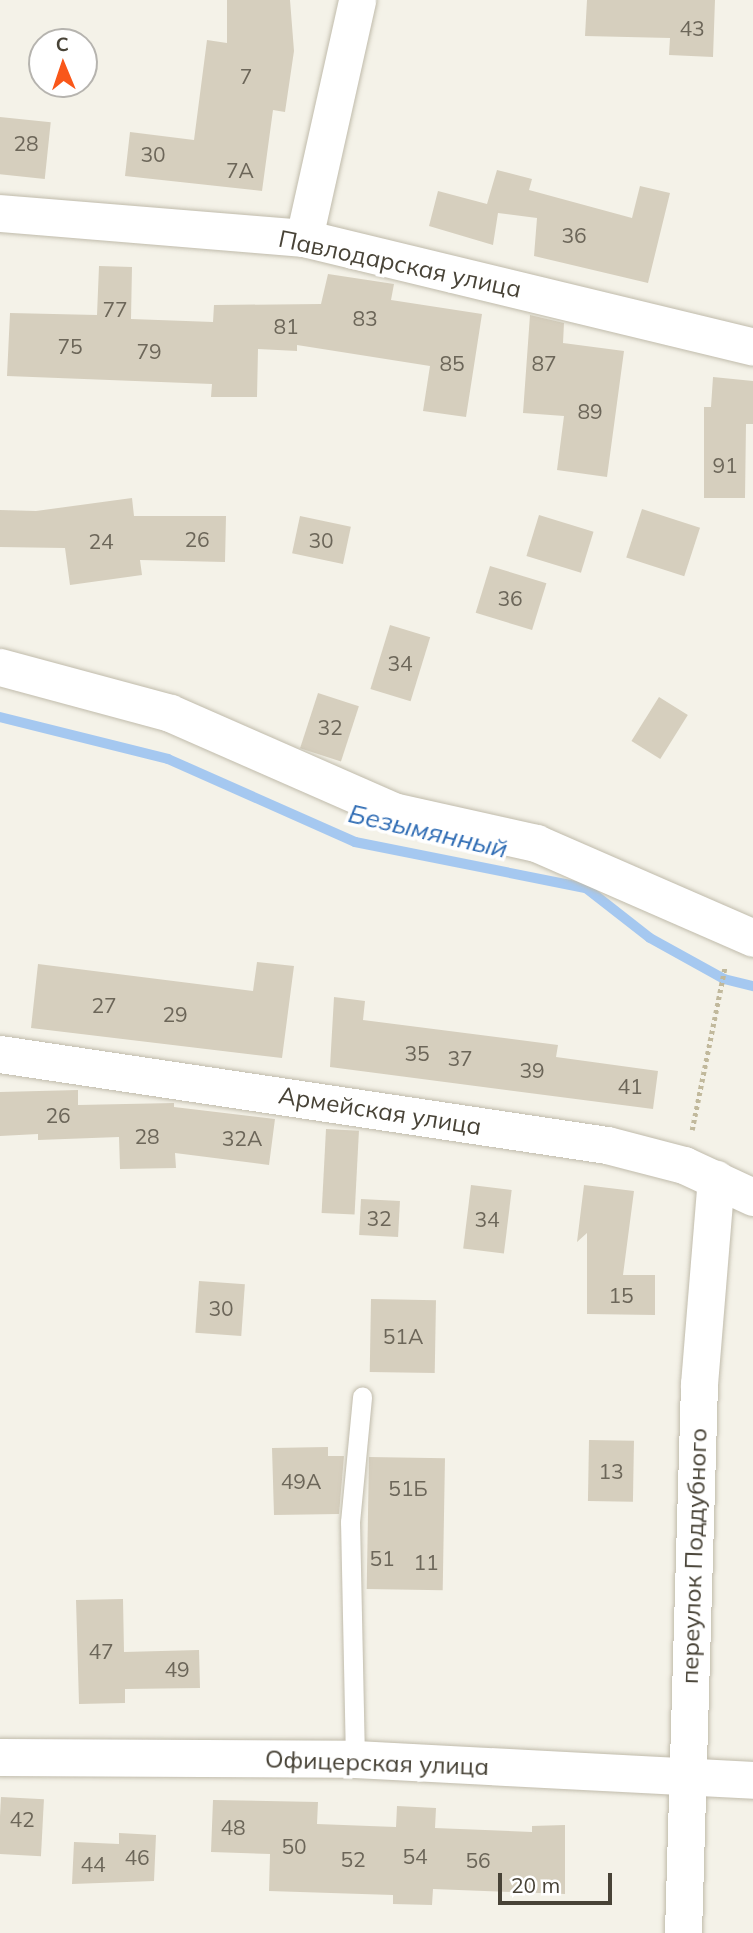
<!DOCTYPE html>
<html>
<head>
<meta charset="utf-8">
<style>
	body { margin:0 }
	#map { position:relative; width:753px; height:1933px; overflow:hidden; background:#f4f2e8; font-family:Mulish,sans-serif }
	div>[style] { position:absolute }
	.stream>* { height:10px; margin:-5px; padding:0 5px; transform-origin:5px; border-radius:5px; background:#a5c8f0 }
	.building>* { inset:0; background:#d6cfbe; transform-origin:0 0 }
	.path>* { height:4.5px; margin-top:-2.25px; transform-origin:0; background:repeating-linear-gradient(90deg,#c1b99c 0 3.5px,transparent 0 7px) }
	.roads { filter:drop-shadow(0 0 2px #c0bbab) drop-shadow(0 0 2px #c0bbab) }
	.service>* { height:19px; margin:-9.5px; padding:0 9.5px; transform-origin:9.5px; border-radius:9.5px; background:#fff }
	.minor>* { height:37px; margin:-18.5px; padding:0 18.5px; transform-origin:18.5px; border-radius:18.5px; background:#fff }
	span { translate:-50% -50%; white-space:nowrap; text-align:center; line-height:1.15; -webkit-text-stroke:7px #fff; paint-order:stroke }
	.number-label { font-size:21px; color:#6c6659 }
	.number-label span { -webkit-text-stroke-width:0 }
	.street-label { font-size:24px; color:#484337 }
	.water-label { font-size:26px; color:#2f6cb4; font-style:italic }
	.north { position:absolute; left:28px; top:28px; width:70px; height:70px; box-sizing:border-box; background:#fff; border:2px solid #b6b4af; border-radius:50%; rotate:358deg; font-size:19px; font-weight:700; line-height:28px; text-align:center; color:#484337 }
	.north::after { content:''; display:block; margin:auto; width:24px; height:32px; background:#f9571a; clip-path:polygon(50% 0,100% 100%,50% 72%,0 100%) }
	.scale { position:absolute; left:498px; top:1873px; width:114px; height:32px; box-sizing:border-box; border:4px solid #484337; border-top:0; padding-left:9px; font-size:21px; line-height:24px; white-space:nowrap; color:#484337; -webkit-text-stroke:5px #fff; paint-order:stroke }
</style>
</head>
<body>
<div id="map">
	<div class="stream">
		<div style="left:0;top:717px;width:173px;rotate:14deg"></div>
		<div style="left:168px;top:759px;width:205px;rotate:23.9deg"></div>
		<div style="left:355px;top:842px;width:236px;rotate:11.3deg"></div>
		<div style="left:586px;top:888px;width:81px;rotate:38deg"></div>
		<div style="left:650px;top:938px;width:85px;rotate:29deg"></div>
		<div style="left:724px;top:979px;width:30px;rotate:14deg"></div>
	</div>
	<div class="building">
		<div style="clip-path:polygon(227px 0,290px 0,294px 51px,285px 112px,273px 110px,262px 191px,125px 176px,130px 132px,194px 140px,207px 40px,227px 43px)"></div>
		<div style="clip-path:polygon(587px 0,715px 0,713px 57px,669px 55px,670px 38px,585px 36px)"></div>
		<div style="left:0;top:117px;width:51px;height:57px;rotate:6deg"></div>
		<div style="clip-path:polygon(497px 170px,532px 179px,529px 190px,632px 218px,640px 186px,670px 193px,648px 283px,534px 256px,537px 218px,498px 213px,493px 245px,429px 226px,438px 191px,487px 204px)"></div>
		<div style="clip-path:polygon(99px 266px,132px 267px,131px 319px,213px 322px,214px 305px,321px 304px,328px 274px,394px 284px,391px 300px,482px 314px,466px 417px,423px 411px,430px 366px,297px 345px,297px 351px,258px 349px,257px 397px,211px 397px,212px 384px,7px 376px,10px 313px,97px 315px)"></div>
		<div style="clip-path:polygon(530px 315px,564px 323px,563px 343px,624px 351px,607px 477px,557px 470px,564px 416px,523px 413px)"></div>
		<div style="clip-path:polygon(713px 377px,753px 381px,753px 424px,746px 424px,745px 498px,704px 498px,704px 407px,711px 407px)"></div>
		<div style="clip-path:polygon(132px 498px,134px 516px,226px 516px,225px 562px,140px 560px,142px 575px,70px 585px,65px 548px,0 547px,0 510px,36px 511px)"></div>
		<div style="left:642px;top:509px;width:61px;height:51px;rotate:18deg"></div>
		<div style="left:539px;top:515px;width:57px;height:43px;rotate:17deg"></div>
		<div style="left:300px;top:516px;width:52px;height:38px;rotate:12deg"></div>
		<div style="left:490px;top:566px;width:59px;height:49px;rotate:17deg"></div>
		<div style="left:390px;top:625px;width:42px;height:67px;rotate:17deg"></div>
		<div style="left:318px;top:693px;width:43px;height:58px;rotate:18deg"></div>
		<div style="left:659px;top:697px;width:34px;height:52px;rotate:32deg"></div>
		<div style="clip-path:polygon(257px 962px,294px 966px,282px 1058px,31px 1028px,38px 964px,253px 991px)"></div>
		<div style="clip-path:polygon(334px 997px,365px 1001px,363px 1020px,558px 1045px,556px 1057px,658px 1071px,653px 1109px,330px 1067px)"></div>
		<div style="clip-path:polygon(78px 1090px,78px 1105px,174px 1103px,174px 1107px,275px 1119px,269px 1165px,175px 1153px,176px 1168px,120px 1169px,119px 1137px,38px 1140px,38px 1134px,0 1136px,0 1092px)"></div>
		<div style="left:326px;top:1129px;width:33px;height:84px;rotate:3deg"></div>
		<div style="left:471px;top:1185px;width:41px;height:64px;rotate:7deg"></div>
		<div style="clip-path:polygon(584px 1185px,634px 1191px,623px 1275px,655px 1275px,655px 1315px,587px 1314px,587px 1233px,577px 1242px)"></div>
		<div style="left:361px;top:1199px;width:39px;height:36px;rotate:3deg"></div>
		<div style="left:199px;top:1281px;width:46px;height:52px;rotate:4deg"></div>
		<div style="left:371px;top:1299px;width:65px;height:73px;rotate:1deg"></div>
		<div style="left:589px;top:1440px;width:45px;height:61px;rotate:1deg"></div>
		<div style="clip-path:polygon(328px 1447px,328px 1456px,344px 1456px,339px 1514px,274px 1515px,272px 1448px)"></div>
		<div style="left:369px;top:1457px;width:76px;height:132px;rotate:1deg"></div>
		<div style="clip-path:polygon(123px 1599px,124px 1652px,199px 1650px,200px 1688px,125px 1689px,125px 1703px,79px 1704px,76px 1600px)"></div>
		<div style="left:1px;top:1797px;width:43px;height:57px;rotate:3deg"></div>
		<div style="clip-path:polygon(213px 1800px,318px 1802px,317px 1824px,396px 1827px,397px 1806px,436px 1808px,435px 1828px,532px 1832px,532px 1826px,565px 1825px,565px 1894px,433px 1889px,432px 1905px,393px 1904px,393px 1895px,269px 1891px,270px 1854px,211px 1852px)"></div>
		<div style="clip-path:polygon(119px 1833px,156px 1835px,154px 1881px,72px 1884px,74px 1842px,119px 1844px)"></div>
	</div>
	<div class="path">
		<div style="left:692px;top:1130px;width:166px;rotate:-78.6deg"></div>
	</div>
	<div class="roads">
		<div class="service">
			<div style="left:355px;top:1759px;width:237px;rotate:-91.2deg"></div>
			<div style="left:350px;top:1522px;width:126px;rotate:-84.5deg"></div>
		</div>
		<div class="minor">
			<div style="left:0;top:213px;width:305px;rotate:4.7deg"></div>
			<div style="left:304px;top:238px;width:462px;rotate:13.6deg"></div>
			<div style="left:304px;top:238px;width:244px;rotate:-77.4deg"></div>
			<div style="left:0;top:667px;width:176px;rotate:15.1deg"></div>
			<div style="left:170px;top:713px;width:244px;rotate:23.7deg"></div>
			<div style="left:393px;top:811px;width:147px;rotate:12.6deg"></div>
			<div style="left:536px;top:843px;width:237px;rotate:23.6deg"></div>
			<div style="left:0;top:1054px;width:614px;rotate:8.53deg"></div>
			<div style="left:607px;top:1145px;width:80px;rotate:14.6deg"></div>
			<div style="left:684px;top:1165px;width:76px;rotate:24.9deg"></div>
			<div style="left:0;top:1757px;width:355px;rotate:0.3deg"></div>
			<div style="left:355px;top:1759px;width:399px;rotate:3deg"></div>
			<div style="left:683px;top:1933px;width:549px;rotate:-88.33deg"></div>
			<div style="left:699px;top:1384px;width:206px;rotate:-85.3deg"></div>
		</div>
	</div>
	<div class="number-label">
		<span style="left:692px;top:28px">43</span>
		<span style="left:246px;top:76px">7</span>
		<span style="left:26px;top:143px">28</span>
		<span style="left:153px;top:154px">30</span>
		<span style="left:240px;top:170px">7А</span>
		<span style="left:574px;top:235px">36</span>
		<span style="left:115px;top:309px">77</span>
		<span style="left:365px;top:318px">83</span>
		<span style="left:286px;top:326px">81</span>
		<span style="left:70px;top:346px">75</span>
		<span style="left:149px;top:351px">79</span>
		<span style="left:452px;top:363px">85</span>
		<span style="left:544px;top:363px">87</span>
		<span style="left:590px;top:411px">89</span>
		<span style="left:725px;top:465px">91</span>
		<span style="left:197px;top:539px">26</span>
		<span style="left:321px;top:540px">30</span>
		<span style="left:101px;top:541px">24</span>
		<span style="left:510px;top:598px">36</span>
		<span style="left:400px;top:663px">34</span>
		<span style="left:330px;top:727px">32</span>
		<span style="left:104px;top:1005px">27</span>
		<span style="left:175px;top:1014px">29</span>
		<span style="left:417px;top:1053px">35</span>
		<span style="left:460px;top:1058px">37</span>
		<span style="left:532px;top:1070px">39</span>
		<span style="left:630px;top:1086px">41</span>
		<span style="left:58px;top:1115px">26</span>
		<span style="left:147px;top:1136px">28</span>
		<span style="left:242px;top:1138px">32А</span>
		<span style="left:379px;top:1218px">32</span>
		<span style="left:487px;top:1219px">34</span>
		<span style="left:621px;top:1295px">15</span>
		<span style="left:221px;top:1308px">30</span>
		<span style="left:403px;top:1336px">51А</span>
		<span style="left:611px;top:1471px">13</span>
		<span style="left:301px;top:1481px">49А</span>
		<span style="left:408px;top:1488px">51Б</span>
		<span style="left:382px;top:1558px">51</span>
		<span style="left:426px;top:1562px">11</span>
		<span style="left:101px;top:1651px">47</span>
		<span style="left:177px;top:1669px">49</span>
		<span style="left:22px;top:1819px">42</span>
		<span style="left:233px;top:1827px">48</span>
		<span style="left:294px;top:1846px">50</span>
		<span style="left:415px;top:1856px">54</span>
		<span style="left:137px;top:1857px">46</span>
		<span style="left:353px;top:1859px">52</span>
		<span style="left:478px;top:1860px">56</span>
		<span style="left:93px;top:1864px">44</span>
	</div>
	<div class="street-label">
		<span style="left:400px;top:264px;rotate:12deg">Павлодарская улица</span>
		<span style="left:380px;top:1111px;rotate:9deg">Армейская улица</span>
		<span style="left:694px;top:1556px;rotate:-88deg">переулок Поддубного</span>
		<span style="left:377px;top:1763px;rotate:2deg">Офицерская улица</span>
	</div>
	<div class="water-label">
		<span style="left:428px;top:831px;rotate:13deg">Безымянный</span>
	</div>
	<div class="north">С</div>
	<div class="scale">20 m</div>
</div>
</body>
</html>
